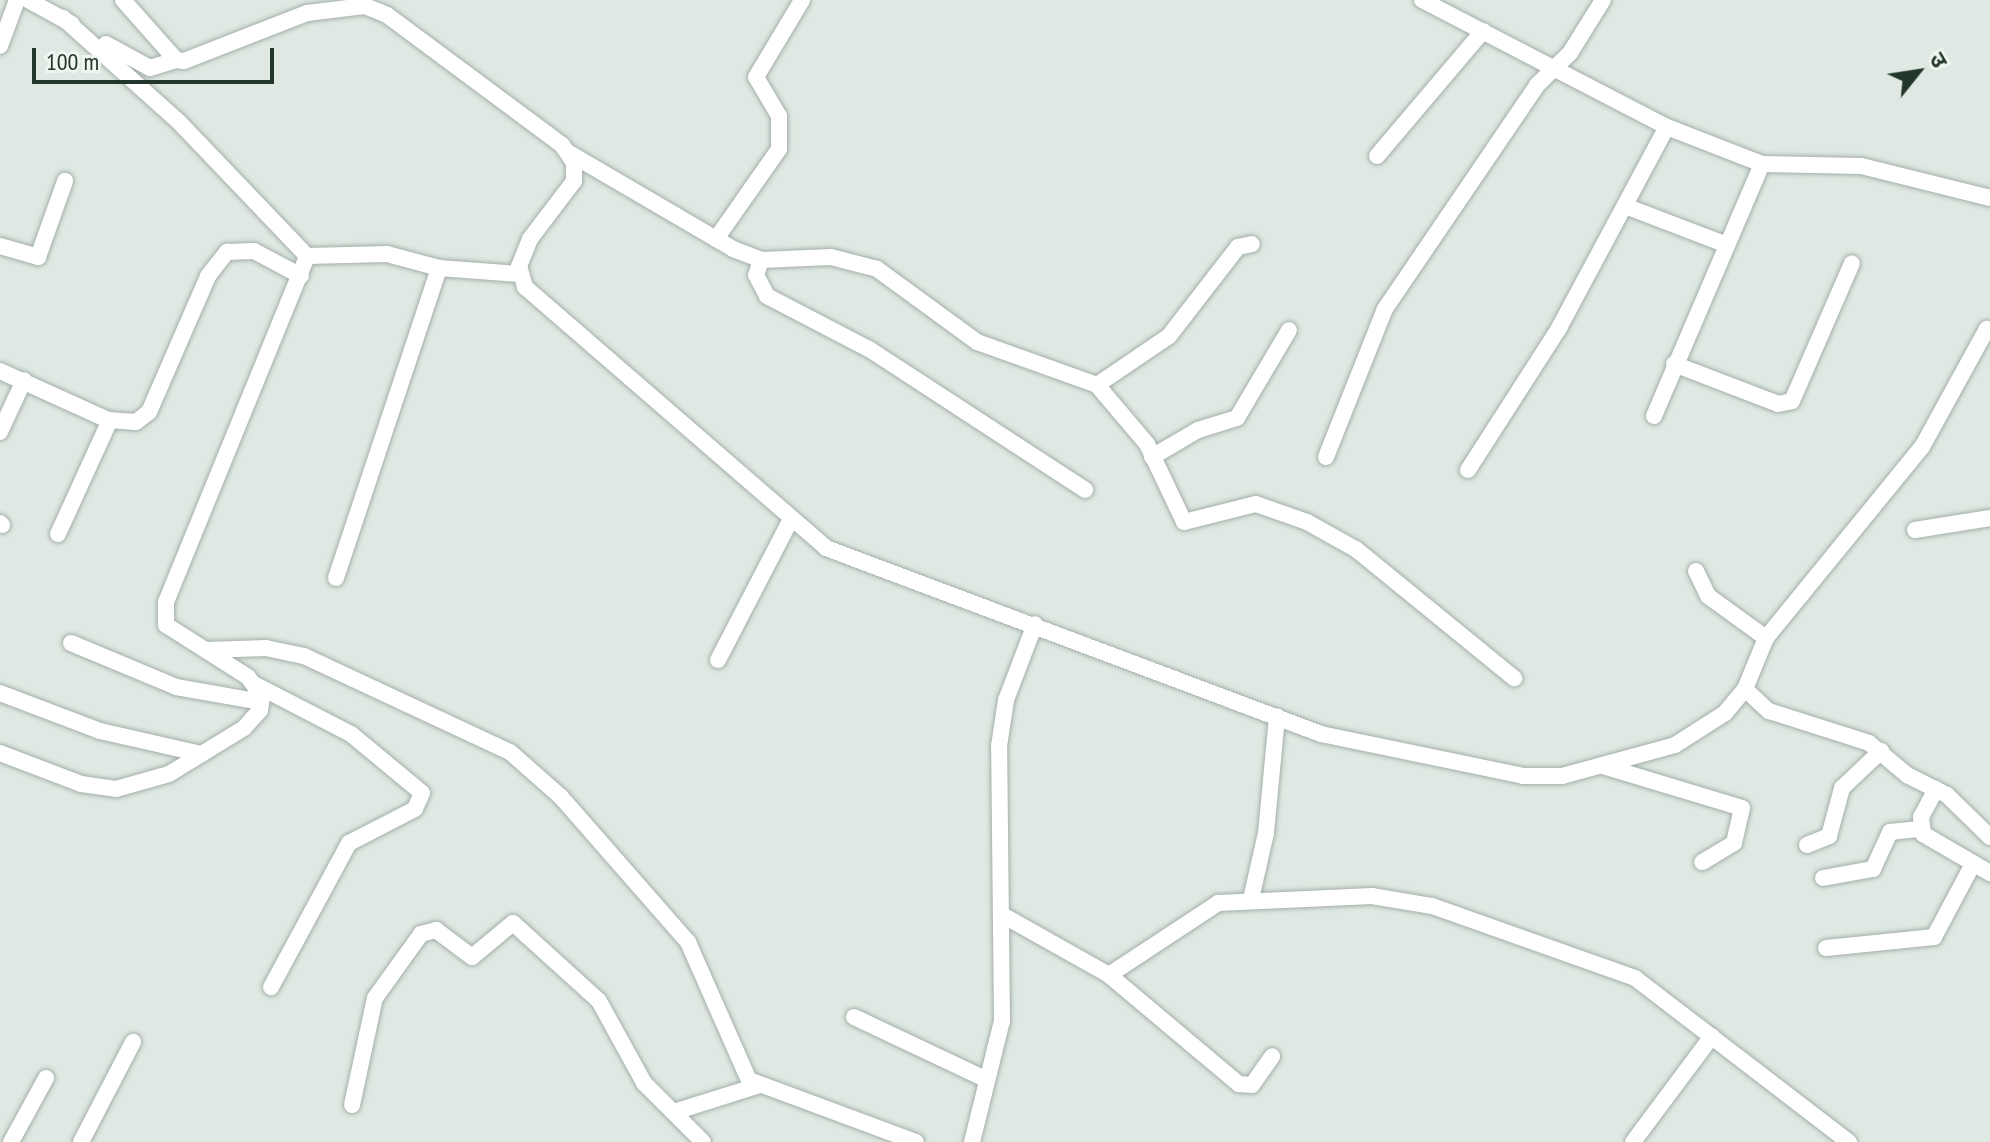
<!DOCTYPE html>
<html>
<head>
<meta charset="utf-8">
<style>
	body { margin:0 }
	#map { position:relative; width:1990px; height:1142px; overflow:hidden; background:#dfe8e2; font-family:"PT Sans Narrow","Noto Sans Devanagari",sans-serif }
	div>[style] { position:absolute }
	.roads { filter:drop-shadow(0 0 2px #a3afa8) drop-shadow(0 0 2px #a3afa8) }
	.minor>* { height:16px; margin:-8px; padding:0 8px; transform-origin:8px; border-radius:8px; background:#fff }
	span { translate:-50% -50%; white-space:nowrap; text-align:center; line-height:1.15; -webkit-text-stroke:7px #eff5f0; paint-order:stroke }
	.north { position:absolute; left:1878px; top:32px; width:80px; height:80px; -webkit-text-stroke:6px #eff5f0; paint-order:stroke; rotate:60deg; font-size:22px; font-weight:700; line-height:32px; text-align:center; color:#22362c }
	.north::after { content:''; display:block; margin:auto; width:28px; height:36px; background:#22362c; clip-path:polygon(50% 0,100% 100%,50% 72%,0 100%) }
	.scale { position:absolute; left:32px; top:48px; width:242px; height:36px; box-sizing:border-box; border:4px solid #22362c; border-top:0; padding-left:10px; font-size:24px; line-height:28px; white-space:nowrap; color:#22362c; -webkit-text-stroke:6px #eff5f0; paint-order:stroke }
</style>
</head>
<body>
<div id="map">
	<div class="roads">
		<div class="minor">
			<div style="left:28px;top:0;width:50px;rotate:28.6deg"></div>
			<div style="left:123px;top:0;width:80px;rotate:48.5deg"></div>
			<div style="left:176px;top:60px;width:8px;rotate:7deg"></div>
			<div style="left:184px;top:61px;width:132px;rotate:-21.3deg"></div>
			<div style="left:307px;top:13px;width:58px;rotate:-6.9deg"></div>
			<div style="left:365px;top:6px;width:24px;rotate:22deg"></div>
			<div style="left:387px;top:15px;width:218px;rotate:36.6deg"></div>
			<div style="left:562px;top:145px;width:22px;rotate:56deg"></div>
			<div style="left:574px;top:163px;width:18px;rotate:90deg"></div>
			<div style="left:574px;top:181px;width:73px;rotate:127.2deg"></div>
			<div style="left:530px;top:239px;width:29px;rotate:112deg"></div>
			<div style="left:519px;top:266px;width:22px;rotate:74deg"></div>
			<div style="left:525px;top:287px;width:398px;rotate:40.9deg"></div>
			<div style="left:826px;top:548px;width:529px;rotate:20.59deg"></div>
			<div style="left:1321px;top:734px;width:206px;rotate:11.7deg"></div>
			<div style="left:1523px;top:776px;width:39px"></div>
			<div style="left:1562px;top:776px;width:117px;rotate:-15.3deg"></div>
			<div style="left:1675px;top:745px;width:59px;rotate:-32.6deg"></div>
			<div style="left:1725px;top:713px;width:31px;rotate:-50deg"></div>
			<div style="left:1745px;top:689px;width:55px;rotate:-67.6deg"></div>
			<div style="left:1766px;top:638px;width:247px;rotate:-50.8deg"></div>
			<div style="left:1922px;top:447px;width:135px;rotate:-61.2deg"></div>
			<div style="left:1422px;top:0;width:276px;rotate:27.4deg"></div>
			<div style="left:1667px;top:127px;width:102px;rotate:21.3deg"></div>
			<div style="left:1762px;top:164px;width:99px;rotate:1.2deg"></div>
			<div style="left:1861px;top:166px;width:133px;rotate:13.9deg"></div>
			<div style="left:106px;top:44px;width:50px;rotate:28.6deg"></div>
			<div style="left:150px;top:68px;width:27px;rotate:-17deg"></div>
			<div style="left:0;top:46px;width:49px;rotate:-69.7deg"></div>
			<div style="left:569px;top:153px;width:190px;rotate:30.3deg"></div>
			<div style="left:733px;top:249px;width:30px;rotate:21deg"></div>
			<div style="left:761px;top:260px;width:70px;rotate:-2.5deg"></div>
			<div style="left:831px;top:257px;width:48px;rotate:14.6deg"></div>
			<div style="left:877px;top:269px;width:124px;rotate:36.1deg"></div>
			<div style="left:977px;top:342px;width:127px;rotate:19.7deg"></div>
			<div style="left:1097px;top:385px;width:77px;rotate:49.7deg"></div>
			<div style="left:1147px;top:444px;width:86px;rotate:64.6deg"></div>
			<div style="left:1184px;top:522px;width:74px;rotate:-14deg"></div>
			<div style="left:1256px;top:504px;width:54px;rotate:19.4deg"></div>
			<div style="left:1307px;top:522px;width:57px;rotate:29.2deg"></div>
			<div style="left:1357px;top:550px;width:203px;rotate:39.2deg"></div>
			<div style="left:1377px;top:156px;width:164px;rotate:-49.7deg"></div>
			<div style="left:1625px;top:206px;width:109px;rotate:20.9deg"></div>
			<div style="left:716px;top:239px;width:110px;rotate:-55deg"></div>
			<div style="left:779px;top:149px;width:33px;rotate:-90deg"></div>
			<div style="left:779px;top:116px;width:45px;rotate:-120.5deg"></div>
			<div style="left:756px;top:77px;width:90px;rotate:-59.1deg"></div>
			<div style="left:0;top:246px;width:40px;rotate:16deg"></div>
			<div style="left:38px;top:257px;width:81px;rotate:-70.4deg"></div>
			<div style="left:307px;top:256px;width:80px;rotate:-1.4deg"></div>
			<div style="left:387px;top:254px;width:54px;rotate:15.1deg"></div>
			<div style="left:439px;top:268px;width:80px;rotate:4.3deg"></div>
			<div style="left:761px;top:260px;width:16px;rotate:108deg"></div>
			<div style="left:756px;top:275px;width:24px;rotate:62deg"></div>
			<div style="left:767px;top:296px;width:115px;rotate:27.5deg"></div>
			<div style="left:869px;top:349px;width:258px;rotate:33.1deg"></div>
			<div style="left:1674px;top:364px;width:111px;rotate:21deg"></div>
			<div style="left:1778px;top:404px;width:14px;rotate:-12deg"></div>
			<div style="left:1792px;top:401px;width:150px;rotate:-66.5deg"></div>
			<div style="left:0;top:371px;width:119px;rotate:24.4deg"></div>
			<div style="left:108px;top:420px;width:28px;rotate:4deg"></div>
			<div style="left:136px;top:422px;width:16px;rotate:-38deg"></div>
			<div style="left:149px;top:412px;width:148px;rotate:-66.5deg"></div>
			<div style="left:208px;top:276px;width:31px;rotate:-52deg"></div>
			<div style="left:227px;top:252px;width:27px;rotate:-2deg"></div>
			<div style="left:254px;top:251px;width:53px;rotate:28deg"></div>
			<div style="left:1097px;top:385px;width:87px;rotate:-34.2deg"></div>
			<div style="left:1169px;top:336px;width:113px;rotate:-52.2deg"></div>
			<div style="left:1238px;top:247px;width:14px;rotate:-12deg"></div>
			<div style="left:1654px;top:416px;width:274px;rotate:-66.8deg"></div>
			<div style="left:0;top:432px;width:57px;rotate:-65.2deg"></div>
			<div style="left:1152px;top:457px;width:53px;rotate:-30.4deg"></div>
			<div style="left:1198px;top:430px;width:41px;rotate:-17.1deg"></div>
			<div style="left:1237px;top:418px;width:102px;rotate:-59.4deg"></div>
			<div style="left:1326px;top:457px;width:159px;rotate:-68.3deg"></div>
			<div style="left:1385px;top:309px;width:271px;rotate:-55.8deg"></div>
			<div style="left:1537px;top:85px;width:46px;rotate:-44.1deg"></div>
			<div style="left:1570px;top:53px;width:62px;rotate:-58.1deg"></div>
			<div style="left:1468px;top:470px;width:169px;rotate:-57.3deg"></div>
			<div style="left:1559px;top:328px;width:228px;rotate:-61.8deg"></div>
			<div style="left:0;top:523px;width:3px;rotate:45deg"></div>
			<div style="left:1915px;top:530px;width:76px;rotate:-9.1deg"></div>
			<div style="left:58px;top:534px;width:125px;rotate:-65.5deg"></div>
			<div style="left:1696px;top:571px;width:28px;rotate:64deg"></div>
			<div style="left:1708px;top:596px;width:72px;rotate:35.9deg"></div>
			<div style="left:336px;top:578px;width:327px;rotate:-71.6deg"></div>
			<div style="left:71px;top:643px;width:114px;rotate:22.7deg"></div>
			<div style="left:176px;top:687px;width:86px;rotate:10deg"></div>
			<div style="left:207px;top:650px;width:59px;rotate:-1.9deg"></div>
			<div style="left:266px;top:648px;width:39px;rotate:12deg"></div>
			<div style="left:304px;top:656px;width:227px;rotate:25deg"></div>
			<div style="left:510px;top:752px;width:68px;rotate:41.4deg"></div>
			<div style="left:561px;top:797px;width:193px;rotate:48.8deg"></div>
			<div style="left:688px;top:942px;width:151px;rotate:66.2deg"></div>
			<div style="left:749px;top:1080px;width:178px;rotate:20.4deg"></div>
			<div style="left:718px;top:660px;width:157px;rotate:-62.6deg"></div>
			<div style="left:256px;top:685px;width:107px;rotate:27.3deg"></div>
			<div style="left:351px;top:734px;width:92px;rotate:39.7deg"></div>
			<div style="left:422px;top:793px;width:17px;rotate:114deg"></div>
			<div style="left:415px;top:809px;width:74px;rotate:152.7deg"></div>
			<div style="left:349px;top:843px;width:164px;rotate:118.4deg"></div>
			<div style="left:1745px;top:689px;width:33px;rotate:43deg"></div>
			<div style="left:1769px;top:711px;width:105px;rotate:17.7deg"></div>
			<div style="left:1869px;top:743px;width:50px;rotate:40.1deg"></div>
			<div style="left:1907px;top:775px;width:45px;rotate:26.6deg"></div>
			<div style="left:1947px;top:795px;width:60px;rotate:44.3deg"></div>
			<div style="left:0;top:693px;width:107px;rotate:20.8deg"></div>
			<div style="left:100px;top:731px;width:104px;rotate:12.8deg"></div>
			<div style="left:0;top:753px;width:87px;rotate:20.9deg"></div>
			<div style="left:81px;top:784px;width:35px;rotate:8deg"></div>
			<div style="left:116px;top:789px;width:55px;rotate:-15.8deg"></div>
			<div style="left:169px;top:774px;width:88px;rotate:-31.5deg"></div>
			<div style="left:244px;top:728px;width:24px;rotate:-48deg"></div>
			<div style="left:260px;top:710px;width:13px;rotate:-81deg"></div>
			<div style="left:262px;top:697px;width:24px;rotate:-125deg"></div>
			<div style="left:248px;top:677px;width:97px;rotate:-147.6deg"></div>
			<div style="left:166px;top:625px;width:23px;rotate:-90deg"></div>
			<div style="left:166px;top:602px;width:374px;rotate:-67.8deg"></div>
			<div style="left:307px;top:256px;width:185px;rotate:-133.7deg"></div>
			<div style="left:179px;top:122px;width:156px;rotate:-138.1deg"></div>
			<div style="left:1603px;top:766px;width:145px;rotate:16.8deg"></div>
			<div style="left:1742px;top:808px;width:36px;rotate:103deg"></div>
			<div style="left:1734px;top:843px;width:37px;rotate:149deg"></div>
			<div style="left:1936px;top:789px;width:32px;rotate:118deg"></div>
			<div style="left:1921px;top:817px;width:17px;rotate:83deg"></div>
			<div style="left:1923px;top:834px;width:78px;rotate:30.2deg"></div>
			<div style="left:1807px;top:845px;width:24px;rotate:-22deg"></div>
			<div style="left:1829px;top:836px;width:50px;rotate:-74.8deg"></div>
			<div style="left:1842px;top:788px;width:54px;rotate:-43.5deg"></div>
			<div style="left:1823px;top:878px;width:51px;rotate:-10.2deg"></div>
			<div style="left:1873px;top:869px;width:41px;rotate:-65.3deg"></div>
			<div style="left:1890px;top:832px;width:30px;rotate:-6deg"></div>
			<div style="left:1251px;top:899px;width:68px;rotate:-77.2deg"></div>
			<div style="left:1266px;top:833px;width:117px;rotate:-84.6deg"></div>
			<div style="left:1004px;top:916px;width:120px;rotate:29.3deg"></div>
			<div style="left:1109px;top:975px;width:170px;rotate:40deg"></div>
			<div style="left:1239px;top:1084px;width:13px;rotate:4deg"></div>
			<div style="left:1252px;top:1085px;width:35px;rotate:-55deg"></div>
			<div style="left:1826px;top:948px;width:109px;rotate:-5.8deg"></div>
			<div style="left:1934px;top:937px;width:83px;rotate:-61.9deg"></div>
			<div style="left:1109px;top:975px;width:131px;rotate:-33.4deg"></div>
			<div style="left:1218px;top:903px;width:154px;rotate:-2.6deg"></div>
			<div style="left:1372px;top:896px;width:61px;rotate:9.5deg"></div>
			<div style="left:1432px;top:906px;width:215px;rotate:19.5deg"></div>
			<div style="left:1635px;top:978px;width:270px;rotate:37.5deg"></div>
			<div style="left:854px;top:1017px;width:147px;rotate:25.3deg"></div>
			<div style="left:352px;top:1105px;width:109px;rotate:-77.9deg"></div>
			<div style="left:375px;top:998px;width:79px;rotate:-54.3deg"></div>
			<div style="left:421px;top:934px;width:16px;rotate:-15deg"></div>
			<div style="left:436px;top:930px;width:45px;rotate:36.9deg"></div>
			<div style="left:472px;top:957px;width:53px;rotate:-39.7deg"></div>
			<div style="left:513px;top:923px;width:116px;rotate:42.2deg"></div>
			<div style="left:599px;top:1001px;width:94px;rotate:61.2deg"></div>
			<div style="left:644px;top:1083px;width:83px;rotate:45deg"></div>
			<div style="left:674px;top:1112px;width:87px;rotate:-17.4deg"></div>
			<div style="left:11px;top:1142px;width:73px;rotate:-61.3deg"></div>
			<div style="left:81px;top:1142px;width:113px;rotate:-62.5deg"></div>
			<div style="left:972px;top:1142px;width:125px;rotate:-76.1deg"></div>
			<div style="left:1002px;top:1021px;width:275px;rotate:-90.6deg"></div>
			<div style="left:999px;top:746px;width:47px;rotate:-81.3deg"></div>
			<div style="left:1006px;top:700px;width:81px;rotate:-69.1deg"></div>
			<div style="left:1633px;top:1142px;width:132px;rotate:-53.3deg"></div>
		</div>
	</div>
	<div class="north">उ</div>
	<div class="scale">100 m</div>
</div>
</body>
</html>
